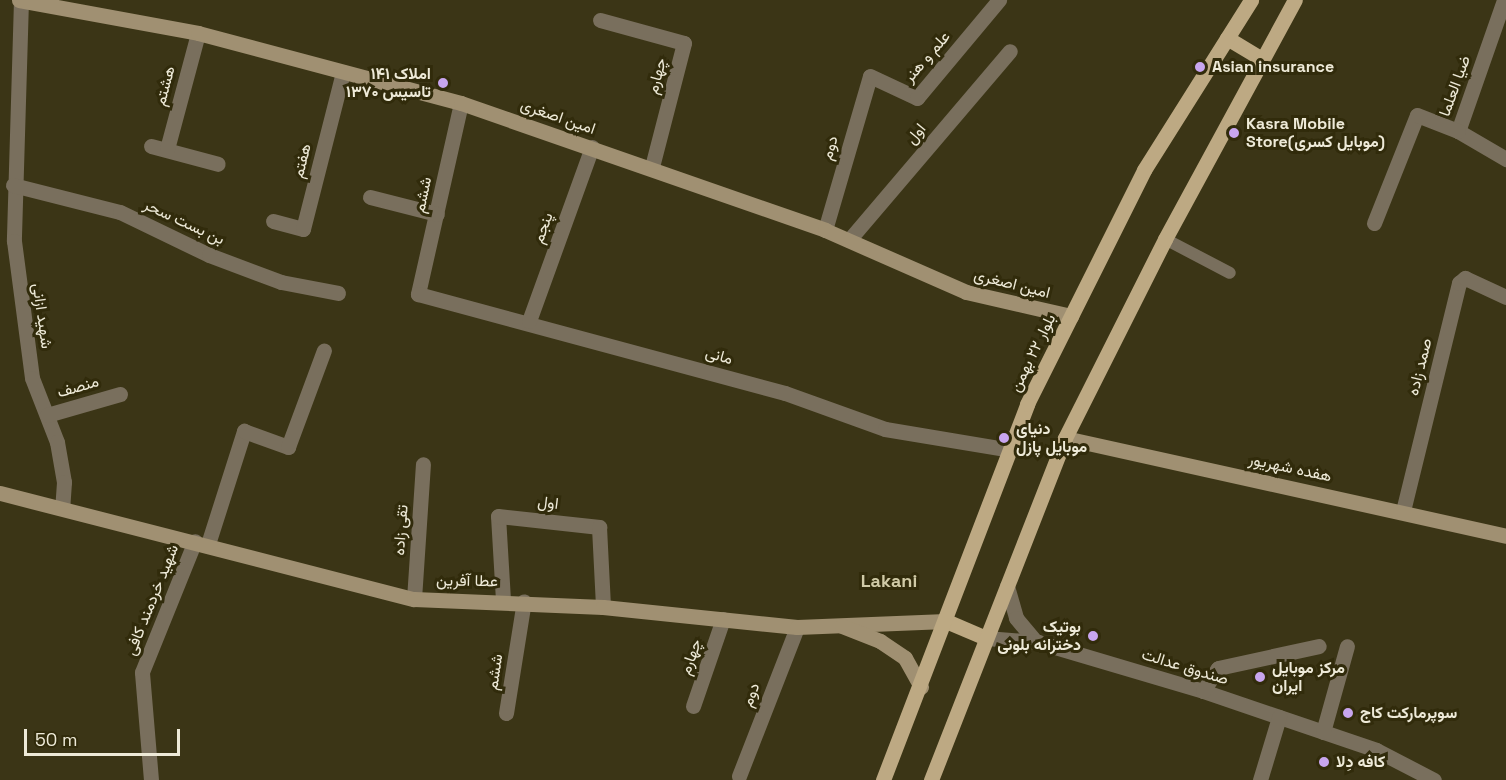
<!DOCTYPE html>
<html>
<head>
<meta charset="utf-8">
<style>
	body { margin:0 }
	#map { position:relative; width:1506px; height:780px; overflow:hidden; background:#3b3516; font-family:"Space Grotesk",Vazirmatn,sans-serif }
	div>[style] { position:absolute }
	.lane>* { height:12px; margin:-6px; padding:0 6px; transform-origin:6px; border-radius:6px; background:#796f5d }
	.street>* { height:15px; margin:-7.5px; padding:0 7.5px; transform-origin:7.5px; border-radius:7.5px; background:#796f5d }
	.secondary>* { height:15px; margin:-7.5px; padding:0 7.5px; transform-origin:7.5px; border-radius:7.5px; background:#a09072 }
	.primary>* { height:15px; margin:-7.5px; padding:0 7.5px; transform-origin:7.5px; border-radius:7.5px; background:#bda983 }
	.dots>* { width:16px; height:16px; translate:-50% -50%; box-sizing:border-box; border:3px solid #312b0b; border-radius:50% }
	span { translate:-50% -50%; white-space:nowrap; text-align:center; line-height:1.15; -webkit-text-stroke:6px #312b0b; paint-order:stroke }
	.street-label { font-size:16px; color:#eeead8 }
	.poi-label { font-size:16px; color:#eeead8; font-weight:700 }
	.left { translate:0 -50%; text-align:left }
	.right { translate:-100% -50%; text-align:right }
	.neighbourhood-label { font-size:18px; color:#d0caa6; font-weight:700 }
	.scale { position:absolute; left:24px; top:729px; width:156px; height:27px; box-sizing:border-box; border:3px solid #eeead8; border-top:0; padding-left:8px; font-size:18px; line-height:21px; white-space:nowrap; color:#eeead8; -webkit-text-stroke:4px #312b0b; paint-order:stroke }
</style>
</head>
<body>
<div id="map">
	<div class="lane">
		<div style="left:1165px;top:239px;width:73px;rotate:27.6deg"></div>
	</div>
	<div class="street">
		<div style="left:21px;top:0;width:241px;rotate:91.7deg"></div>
		<div style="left:14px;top:241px;width:138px;rotate:82.5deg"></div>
		<div style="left:32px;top:378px;width:69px;rotate:68.7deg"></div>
		<div style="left:57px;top:442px;width:41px;rotate:80.1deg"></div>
		<div style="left:64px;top:482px;width:26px;rotate:94deg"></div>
		<div style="left:1504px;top:0;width:139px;rotate:109.3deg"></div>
		<div style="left:1458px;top:131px;width:56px;rotate:30.3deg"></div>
		<div style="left:600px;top:20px;width:87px;rotate:15.3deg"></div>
		<div style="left:684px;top:43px;width:128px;rotate:104.5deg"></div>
		<div style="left:461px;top:103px;width:196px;rotate:102.7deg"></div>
		<div style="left:418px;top:294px;width:380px;rotate:15.1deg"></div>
		<div style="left:785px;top:393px;width:106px;rotate:19.8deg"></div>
		<div style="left:885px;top:429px;width:127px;rotate:9.5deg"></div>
		<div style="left:151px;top:146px;width:69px;rotate:15deg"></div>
		<div style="left:167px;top:149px;width:120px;rotate:-75deg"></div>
		<div style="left:13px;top:185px;width:110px;rotate:14.2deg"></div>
		<div style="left:120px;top:212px;width:99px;rotate:25.8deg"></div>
		<div style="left:209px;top:255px;width:77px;rotate:20.6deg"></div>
		<div style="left:281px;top:282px;width:58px;rotate:10.9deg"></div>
		<div style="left:370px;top:197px;width:69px;rotate:14.2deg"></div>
		<div style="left:273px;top:221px;width:31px;rotate:15deg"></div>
		<div style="left:303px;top:229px;width:162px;rotate:-75.7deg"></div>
		<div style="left:1374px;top:223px;width:116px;rotate:-68.3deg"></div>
		<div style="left:1417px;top:115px;width:44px;rotate:21.3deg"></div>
		<div style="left:825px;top:230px;width:160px;rotate:-73.7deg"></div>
		<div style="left:870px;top:76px;width:52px;rotate:25.1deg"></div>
		<div style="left:917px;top:98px;width:128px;rotate:-50.1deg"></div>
		<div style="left:849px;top:240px;width:248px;rotate:-49.6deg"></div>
		<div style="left:529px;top:321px;width:185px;rotate:-70.1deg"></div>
		<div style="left:47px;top:415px;width:76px;rotate:-16deg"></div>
		<div style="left:1403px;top:511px;width:235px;rotate:-76.2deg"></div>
		<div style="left:1459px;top:283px;width:8px;rotate:-40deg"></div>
		<div style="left:1465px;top:278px;width:45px;rotate:24.9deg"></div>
		<div style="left:208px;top:544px;width:119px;rotate:-72.3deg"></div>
		<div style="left:244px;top:431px;width:47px;rotate:20deg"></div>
		<div style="left:288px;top:447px;width:103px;rotate:-69.6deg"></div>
		<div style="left:1007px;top:586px;width:33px;rotate:74deg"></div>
		<div style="left:1016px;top:618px;width:30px;rotate:50deg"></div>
		<div style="left:414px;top:599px;width:135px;rotate:-86.2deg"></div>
		<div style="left:503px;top:600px;width:84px;rotate:-93.4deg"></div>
		<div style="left:498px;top:516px;width:102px;rotate:6.2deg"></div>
		<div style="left:599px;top:527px;width:80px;rotate:87.1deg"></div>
		<div style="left:986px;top:638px;width:52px;rotate:4.4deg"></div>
		<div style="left:1038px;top:642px;width:172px;rotate:16.5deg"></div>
		<div style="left:1203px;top:691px;width:183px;rotate:18.8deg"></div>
		<div style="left:1376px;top:750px;width:65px;rotate:27.3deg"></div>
		<div style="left:1203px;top:691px;width:27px;rotate:-57deg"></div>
		<div style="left:1218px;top:668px;width:103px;rotate:-12.3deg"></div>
		<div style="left:693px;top:706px;width:92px;rotate:-71deg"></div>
		<div style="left:506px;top:713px;width:113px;rotate:-80.9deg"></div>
		<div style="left:1323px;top:732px;width:89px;rotate:-74.4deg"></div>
		<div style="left:739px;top:776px;width:160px;rotate:-68.7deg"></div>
		<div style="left:151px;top:780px;width:108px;rotate:-94.8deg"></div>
		<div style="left:142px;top:672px;width:141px;rotate:-68deg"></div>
		<div style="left:1260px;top:780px;width:66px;rotate:-73.2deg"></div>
	</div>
	<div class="secondary">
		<div style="left:19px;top:0;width:182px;rotate:10.4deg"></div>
		<div style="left:198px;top:33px;width:272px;rotate:14.9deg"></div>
		<div style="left:461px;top:103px;width:386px;rotate:19.2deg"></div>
		<div style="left:825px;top:230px;width:154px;rotate:23.7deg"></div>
		<div style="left:966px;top:292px;width:108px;rotate:12.9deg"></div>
		<div style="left:1065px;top:438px;width:452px;rotate:12.5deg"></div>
		<div style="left:0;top:493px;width:427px;rotate:14.4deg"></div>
		<div style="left:414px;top:599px;width:189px;rotate:2.4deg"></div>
		<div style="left:603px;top:607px;width:195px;rotate:5.9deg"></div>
		<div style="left:797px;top:627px;width:149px;rotate:-2.3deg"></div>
		<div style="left:842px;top:626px;width:41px;rotate:21.5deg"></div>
		<div style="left:880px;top:641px;width:30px;rotate:34deg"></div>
		<div style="left:905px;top:658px;width:33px;rotate:61deg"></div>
	</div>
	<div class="primary">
		<div style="left:1227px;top:38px;width:41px;rotate:31deg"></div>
		<div style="left:946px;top:621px;width:43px;rotate:23deg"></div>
		<div style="left:883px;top:780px;width:403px;rotate:-69deg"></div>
		<div style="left:1027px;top:404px;width:262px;rotate:-63.4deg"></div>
		<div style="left:1144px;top:170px;width:201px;rotate:-57.8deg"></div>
		<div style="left:931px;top:780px;width:367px;rotate:-68.6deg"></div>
		<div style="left:1065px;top:438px;width:223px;rotate:-63.3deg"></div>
		<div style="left:1165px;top:239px;width:272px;rotate:-61.5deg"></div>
	</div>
	<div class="dots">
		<div style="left:1200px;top:67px;background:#c8a5ee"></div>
		<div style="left:443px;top:83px;background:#c8a5ee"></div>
		<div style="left:1234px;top:133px;background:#c8a5ee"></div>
		<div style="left:1004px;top:438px;background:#c8a5ee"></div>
		<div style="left:1093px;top:636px;background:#c8a5ee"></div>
		<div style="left:1260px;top:677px;background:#c8a5ee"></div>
		<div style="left:1348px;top:713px;background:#c8a5ee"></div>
		<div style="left:1324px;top:762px;background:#c8a5ee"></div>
	</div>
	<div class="street-label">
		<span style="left:927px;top:57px;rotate:-49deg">علم و هنر</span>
		<span style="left:657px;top:76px;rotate:-75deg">چهارم</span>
		<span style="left:165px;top:86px;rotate:-75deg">هشتم</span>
		<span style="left:1455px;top:86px;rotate:-70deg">ضیا العلما</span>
		<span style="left:558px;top:117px;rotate:19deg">امین اصغری</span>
		<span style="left:916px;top:134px;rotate:-50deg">اول</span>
		<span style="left:830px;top:148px;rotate:-74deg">دوم</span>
		<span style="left:302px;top:161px;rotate:-76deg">هفتم</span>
		<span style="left:423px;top:195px;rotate:-78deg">ششم</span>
		<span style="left:184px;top:222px;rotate:25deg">بن بست سحر</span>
		<span style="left:543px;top:228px;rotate:-70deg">پنجم</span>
		<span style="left:1012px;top:284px;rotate:14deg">امین اصغری</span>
		<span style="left:42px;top:316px;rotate:82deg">شهید ازانی</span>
		<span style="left:1033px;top:353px;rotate:-64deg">بلوار ۲۲ بهمن</span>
		<span style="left:719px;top:356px;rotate:16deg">مانی</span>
		<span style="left:1420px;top:367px;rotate:-76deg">صمد زاده</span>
		<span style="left:78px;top:387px;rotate:-16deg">منصف</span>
		<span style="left:1290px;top:468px;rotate:12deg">هفده شهریور</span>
		<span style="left:548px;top:503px;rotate:7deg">اول</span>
		<span style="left:401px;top:530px;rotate:-86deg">تقی زاده</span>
		<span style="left:467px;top:581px;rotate:1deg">عطا آفرین</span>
		<span style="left:152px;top:600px;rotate:-68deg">شهید خردمند کافی</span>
		<span style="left:691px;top:657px;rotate:-71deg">چهارم</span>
		<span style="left:1185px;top:667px;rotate:17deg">صندوق عدالت</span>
		<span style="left:495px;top:672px;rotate:-81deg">ششم</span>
		<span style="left:751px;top:695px;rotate:-69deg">دوم</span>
	</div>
	<div class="poi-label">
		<span class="left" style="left:1212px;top:67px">Asian insurance</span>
		<span class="right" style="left:431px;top:83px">املاک ۱۴۱<br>تاسیس ۱۳۷۰</span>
		<span class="left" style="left:1246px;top:133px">Kasra Mobile<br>Store(موبایل کسری)</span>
		<span class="left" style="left:1016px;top:438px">دنیای<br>موبایل پازل</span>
		<span class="right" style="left:1081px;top:636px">بوتیک<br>دخترانه بلونی</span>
		<span class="left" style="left:1272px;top:677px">مرکز موبایل<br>ایران</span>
		<span class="left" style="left:1360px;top:713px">سوپرمارکت کاج</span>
		<span class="left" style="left:1336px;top:762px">کافه دِلا</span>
	</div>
	<div class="neighbourhood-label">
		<span style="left:889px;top:581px">Lakani</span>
	</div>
	<div class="scale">50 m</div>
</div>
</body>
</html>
